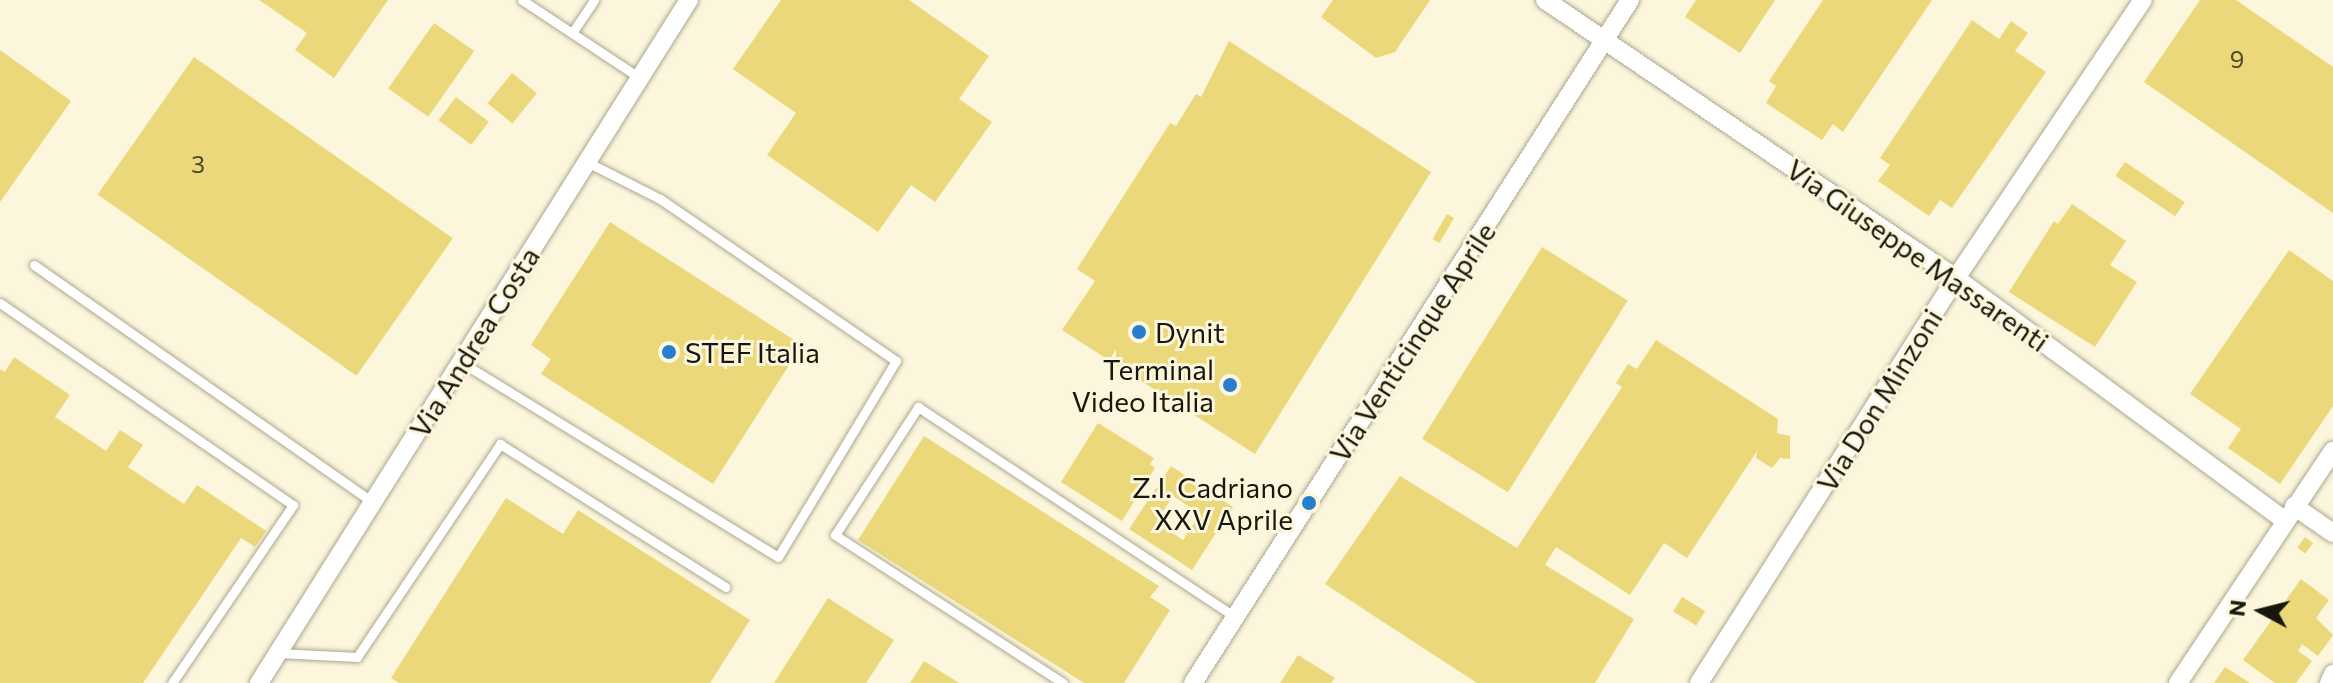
<!DOCTYPE html>
<html>
<head>
<meta charset="utf-8">
<style>
	body { margin:0 }
	#map { position:relative; width:2333px; height:683px; overflow:hidden; background:#fbf6dc; font-family:Commissioner,sans-serif }
	div>[style] { position:absolute }
	.building>* { inset:0; background:#ebd87a; transform-origin:0 0 }
	.roads { filter:drop-shadow(0 0 2px #aca88f) drop-shadow(0 0 2px #aca88f) }
	.service>* { height:9px; margin:-4.5px; padding:0 4.5px; transform-origin:4.5px; border-radius:4.5px; background:#fff }
	.minor>* { height:18px; margin:-9px; padding:0 9px; transform-origin:9px; border-radius:9px; background:#fff }
	.dots>* { width:22px; height:22px; translate:-50% -50%; box-sizing:border-box; border:4px solid #fbf6dc; border-radius:50% }
	span { translate:-50% -50%; white-space:nowrap; text-align:center; line-height:1.15; -webkit-text-stroke:6px #fbf6dc; paint-order:stroke }
	.number-label { font-size:24px; color:#4d4728 }
	.number-label span { -webkit-text-stroke-width:0 }
	.street-label { font-size:28px; color:#18170d }
	.poi-label { font-size:28px; color:#18170d }
	.left { translate:0 -50%; text-align:left }
	.right { translate:-100% -50%; text-align:right }
	.north { position:absolute; left:2221px; top:571px; width:80px; height:80px; -webkit-text-stroke:6px #fbf6dc; paint-order:stroke; rotate:277deg; font-size:22px; font-weight:700; line-height:32px; text-align:center; color:#18170d }
	.north::after { content:''; display:block; margin:auto; width:28px; height:36px; background:#18170d; clip-path:polygon(50% 0,100% 100%,50% 72%,0 100%) }
</style>
</head>
<body>
<div id="map">
	<div class="building">
		<div style="clip-path:polygon(259px 0,388px 0,334px 78px,295px 50px,307px 33px)"></div>
		<div style="clip-path:polygon(781px 0,909px 0,989px 56px,959px 99px,992px 122px,935px 202px,911px 185px,878px 232px,767px 155px,796px 113px,733px 69px)"></div>
		<div style="clip-path:polygon(1333px 0,1430px 0,1395px 52px,1376px 58px,1321px 17px)"></div>
		<div style="clip-path:polygon(1696px 0,1775px 0,1740px 53px,1685px 17px)"></div>
		<div style="clip-path:polygon(1823px 0,1932px 0,1843px 132px,1833px 124px,1822px 140px,1766px 103px,1776px 86px,1769px 81px)"></div>
		<div style="clip-path:polygon(2200px 0,2236px 0,2333px 67px,2333px 213px,2144px 82px)"></div>
		<div style="clip-path:polygon(1972px 20px,1999px 39px,2011px 21px,2028px 33px,2015px 51px,2046px 72px,1952px 208px,1940px 200px,1929px 216px,1878px 181px,1890px 165px,1880px 158px)"></div>
		<div style="left:434px;top:23px;width:49px;height:80px;rotate:35deg"></div>
		<div style="clip-path:polygon(1229px 41px,1431px 172px,1255px 454px,1062px 330px,1095px 281px,1077px 269px,1170px 123px,1176px 126px,1196px 94px,1201px 97px)"></div>
		<div style="clip-path:polygon(0 50px,71px 101px,0 202px)"></div>
		<div style="left:194px;top:57px;width:316px;height:168px;rotate:35deg"></div>
		<div style="left:512px;top:73px;width:32px;height:39px;rotate:39deg"></div>
		<div style="left:456px;top:97px;width:41px;height:29px;rotate:37deg"></div>
		<div style="left:2125px;top:162px;width:72px;height:17px;rotate:34deg"></div>
		<div style="clip-path:polygon(2072px 204px,2126px 241px,2110px 265px,2137px 282px,2095px 347px,2009px 292px,2054px 221px,2058px 224px)"></div>
		<div style="left:1447px;top:214px;width:8px;height:29px;rotate:30deg"></div>
		<div style="clip-path:polygon(610px 222px,802px 345px,713px 484px,541px 374px,551px 359px,531px 345px)"></div>
		<div style="left:1542px;top:247px;width:101px;height:226px;rotate:32deg"></div>
		<div style="clip-path:polygon(2289px 250px,2333px 281px,2333px 406px,2280px 484px,2228px 448px,2241px 429px,2190px 394px)"></div>
		<div style="clip-path:polygon(1656px 340px,1778px 419px,1777px 433px,1790px 436px,1790px 459px,1780px 458px,1772px 468px,1756px 458px,1757px 451px,1687px 558px,1664px 543px,1630px 595px,1556px 547px,1545px 565px,1634px 619px,1595px 683px,1477px 683px,1325px 584px,1400px 476px,1517px 548px,1622px 387px,1616px 383px,1628px 364px,1637px 369px)"></div>
		<div style="clip-path:polygon(14px 357px,70px 395px,55px 417px,106px 451px,120px 430px,143px 445px,128px 467px,184px 504px,197px 485px,266px 531px,255px 547px,241px 538px,143px 683px,0 683px,0 369px,5px 372px)"></div>
		<div style="clip-path:polygon(1098px 423px,1154px 458px,1150px 464px,1155px 468px,1122px 521px,1061px 482px)"></div>
		<div style="clip-path:polygon(924px 436px,1159px 586px,1150px 597px,1170px 610px,1124px 683px,1084px 683px,858px 540px)"></div>
		<div style="clip-path:polygon(evenodd,1171px 466px,1233px 507px,1192px 570px,1129px 529px,1171px 466px,1173px 496px,1200px 514px,1183px 540px,1156px 522px,1173px 496px)"></div>
		<div style="clip-path:polygon(506px 498px,563px 534px,578px 510px,750px 620px,710px 683px,399px 683px,391px 678px)"></div>
		<div style="left:2305px;top:537px;width:10px;height:13px;rotate:37deg"></div>
		<div style="clip-path:polygon(2301px 579px,2329px 600px,2316px 618px,2333px 635px,2318px 656px,2302px 644px,2298px 651px,2312px 661px,2296px 683px,2275px 683px,2243px 660px)"></div>
		<div style="left:1682px;top:597px;width:27px;height:17px;rotate:31deg"></div>
		<div style="clip-path:polygon(828px 598px,894px 640px,866px 683px,774px 683px)"></div>
		<div style="clip-path:polygon(1298px 655px,1335px 678px,1331px 683px,1280px 683px)"></div>
		<div style="clip-path:polygon(924px 661px,959px 683px,910px 683px)"></div>
		<div style="clip-path:polygon(2225px 667px,2250px 683px,2214px 683px)"></div>
	</div>
	<div class="roads">
		<div class="service">
			<div style="left:522px;top:0;width:141px;rotate:33.5deg"></div>
			<div style="left:572px;top:33px;width:40px;rotate:-56deg"></div>
			<div style="left:34px;top:265px;width:414px;rotate:35deg"></div>
			<div style="left:0;top:303px;width:356px;rotate:34.6deg"></div>
			<div style="left:293px;top:505px;width:215px;rotate:124.2deg"></div>
			<div style="left:461px;top:362px;width:372px;rotate:31.6deg"></div>
			<div style="left:778px;top:557px;width:229px;rotate:-59deg"></div>
			<div style="left:896px;top:361px;width:286px;rotate:-145.5deg"></div>
			<div style="left:660px;top:199px;width:82px;rotate:-153.1deg"></div>
			<div style="left:278px;top:653px;width:79px;rotate:2.9deg"></div>
			<div style="left:357px;top:657px;width:257px;rotate:-56.1deg"></div>
			<div style="left:500px;top:444px;width:267px;rotate:32.4deg"></div>
			<div style="left:1063px;top:683px;width:272px;rotate:-147deg"></div>
			<div style="left:835px;top:535px;width:153px;rotate:-57deg"></div>
			<div style="left:918px;top:407px;width:380px;rotate:33.5deg"></div>
		</div>
		<div class="minor">
			<div style="left:1545px;top:0;width:496px;rotate:34.1deg"></div>
			<div style="left:1956px;top:278px;width:408px;rotate:36.4deg"></div>
			<div style="left:2294px;top:506px;width:47px;rotate:34.7deg"></div>
			<div style="left:259px;top:683px;width:807px;rotate:-57.81deg"></div>
			<div style="left:1193px;top:683px;width:811px;rotate:-57.39deg"></div>
			<div style="left:1699px;top:683px;width:480px;rotate:-57.6deg"></div>
			<div style="left:1956px;top:278px;width:335px;rotate:-56.1deg"></div>
			<div style="left:2178px;top:683px;width:279px;rotate:-56.3deg"></div>
			<div style="left:2329px;top:683px;width:10px;rotate:-66deg"></div>
		</div>
	</div>
	<div class="dots">
		<div style="left:1139px;top:332px;background:#277ecc"></div>
		<div style="left:669px;top:352px;background:#277ecc"></div>
		<div style="left:1230px;top:385px;background:#277ecc"></div>
		<div style="left:1309px;top:503px;background:#277ecc"></div>
	</div>
	<div class="number-label">
		<span style="left:2237px;top:59px">9</span>
		<span style="left:198px;top:164px">3</span>
	</div>
	<div class="street-label">
		<span style="left:1918px;top:255px;rotate:35deg">Via Giuseppe Massarenti</span>
		<span style="left:474px;top:342px;rotate:-58deg">Via Andrea Costa</span>
		<span style="left:1412px;top:342px;rotate:-57deg">Via Venticinque Aprile</span>
		<span style="left:1879px;top:400px;rotate:-58deg">Via Don Minzoni</span>
	</div>
	<div class="poi-label">
		<span class="left" style="left:1155px;top:332px">Dynit</span>
		<span class="left" style="left:685px;top:352px">STEF Italia</span>
		<span class="right" style="left:1214px;top:385px">Terminal<br>Video Italia</span>
		<span class="right" style="left:1293px;top:503px">Z.I. Cadriano<br>XXV Aprile</span>
	</div>
	<div class="north">N</div>
</div>
</body>
</html>
